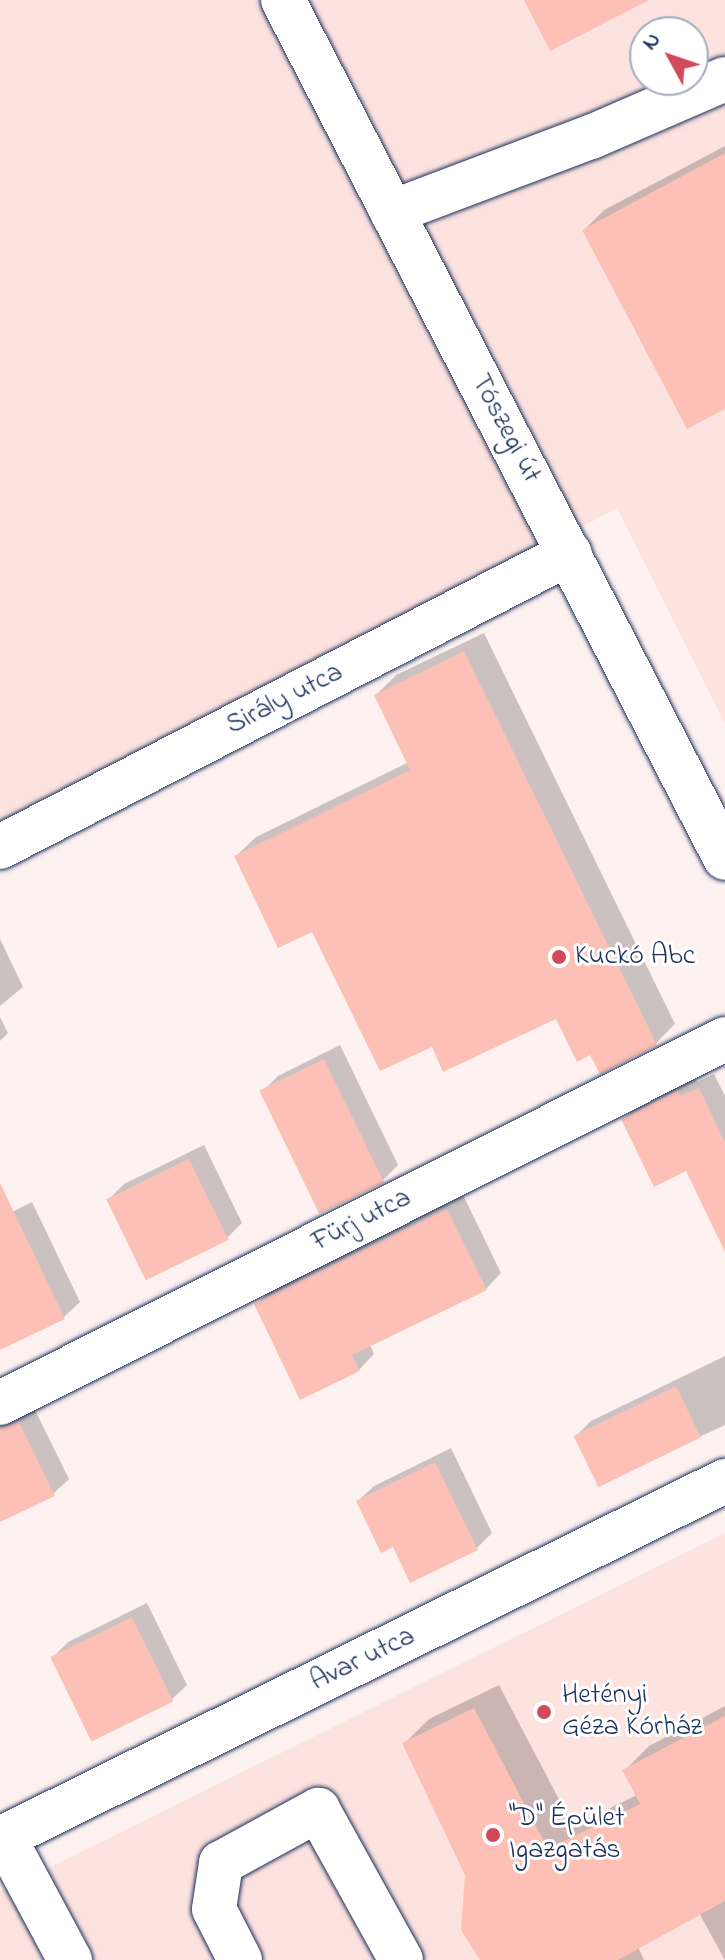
<!DOCTYPE html>
<html>
<head>
<meta charset="utf-8">
<style>
	body { margin:0 }
	#map { position:relative; width:725px; height:1960px; overflow:hidden; background:#fef2f0; font-family:"Indie Flower",sans-serif }
	div>[style] { position:absolute }
	.built>* { inset:0; background:#fde3df }
	.shadow>* { inset:0; background:#0003 }
	.building>* { inset:0; background:#fcc0b6; transform-origin:0 0 }
	.roads { filter:drop-shadow(0 0 2px #1b2f5e) drop-shadow(0 0 2px #1b2f5e) }
	.minor>* { height:44px; margin:-22px; padding:0 22px; transform-origin:22px; border-radius:22px; background:#fff }
	.major>* { height:44px; margin:-22px; padding:0 22px; transform-origin:22px; border-radius:22px; background:#fff }
	.dots>* { width:22px; height:22px; translate:-50% -50%; box-sizing:border-box; border:4px solid #fff; border-radius:50% }
	span { translate:-50% -50%; white-space:nowrap; text-align:center; line-height:1.15; -webkit-text-stroke:6px #fff; paint-order:stroke }
	.street-label { font-size:28px; color:#1b2f5e }
	.poi-label { font-size:28px; color:#1b2f5e }
	.left { translate:0 -50%; text-align:left }
	.north { position:absolute; left:629px; top:16px; width:80px; height:80px; box-sizing:border-box; background:#fff; border:2px solid #a4acbf; border-radius:50%; rotate:310deg; font-size:22px; font-weight:700; line-height:32px; text-align:center; color:#1b2f5e }
	.north::after { content:''; display:block; margin:auto; width:28px; height:36px; background:#d1495b; clip-path:polygon(50% 0,100% 100%,50% 72%,0 100%) }
</style>
</head>
<body>
<div id="map">
	<div class="built">
		<div style="clip-path:polygon(evenodd,0 0,725px 0,725px 724px,617px 508px,0 840px,0 0,645px 32px,693px 32px,693px 80px,645px 80px,645px 32px)"></div>
		<div style="clip-path:polygon(725px 1533px,725px 1960px,0 1960px,0 1892px)"></div>
	</div>
	<div class="shadow">
		<div style="clip-path:polygon(725px 146px,725px 407px,584px 230px,604px 210px)"></div>
		<div style="clip-path:polygon(484px 633px,675px 1024px,655px 1044px,591px 1052px,557px 1016px,433px 1044px,236px 856px,256px 837px,409px 762px,376px 695px,396px 675px)"></div>
		<div style="clip-path:polygon(0 939px,23px 987px,0 1006px)"></div>
		<div style="clip-path:polygon(0 1017px,8px 1033px,0 1041px)"></div>
		<div style="clip-path:polygon(340px 1045px,398px 1165px,383px 1180px,263px 1091px,278px 1076px)"></div>
		<div style="clip-path:polygon(714px 1074px,725px 1096px,725px 1201px,624px 1119px,639px 1104px,694px 1076px,697px 1082px)"></div>
		<div style="clip-path:polygon(204px 1145px,242px 1223px,227px 1238px,108px 1200px,124px 1184px)"></div>
		<div style="clip-path:polygon(463px 1195px,501px 1273px,486px 1289px,370px 1345px,374px 1354px,359px 1370px,257px 1304px,272px 1289px)"></div>
		<div style="clip-path:polygon(32px 1202px,80px 1302px,64px 1317px,0 1348px,0 1218px)"></div>
		<div style="clip-path:polygon(725px 1356px,725px 1425px,599px 1484px,576px 1436px,591px 1421px)"></div>
		<div style="clip-path:polygon(34px 1408px,69px 1479px,53px 1494px,0 1520px,0 1423px)"></div>
		<div style="clip-path:polygon(451px 1448px,492px 1533px,477px 1548px,393px 1545px,358px 1501px,374px 1486px)"></div>
		<div style="clip-path:polygon(147px 1603px,187px 1685px,171px 1700px,53px 1657px,68px 1642px)"></div>
		<div style="clip-path:polygon(499px 1685px,573px 1826px,637px 1795px,625px 1770px,649px 1746px,725px 1706px,725px 1960px,699px 1913px,638px 1947px,644px 1960px,484px 1960px,467px 1874px,405px 1743px,429px 1719px)"></div>
	</div>
	<div class="building">
		<div style="clip-path:polygon(524px 0,649px 0,550px 51px)"></div>
		<div style="clip-path:polygon(725px 153px,725px 409px,687px 429px,582px 230px)"></div>
		<div style="clip-path:polygon(464px 651px,657px 1045px,600px 1074px,590px 1055px,577px 1062px,556px 1019px,443px 1072px,432px 1047px,380px 1071px,312px 932px,278px 948px,234px 856px,410px 770px,374px 695px)"></div>
		<div style="left:324px;top:1059px;width:137px;height:72px;rotate:64deg"></div>
		<div style="clip-path:polygon(699px 1088px,725px 1142px,725px 1252px,686px 1171px,654px 1187px,621px 1119px,678px 1090px,681px 1096px)"></div>
		<div style="left:189px;top:1159px;width:90px;height:92px;rotate:64deg"></div>
		<div style="clip-path:polygon(0 1183px,65px 1319px,0 1350px)"></div>
		<div style="clip-path:polygon(447px 1209px,487px 1290px,352px 1355px,360px 1371px,300px 1400px,254px 1304px)"></div>
		<div style="left:676px;top:1386px;width:57px;height:114px;rotate:64deg"></div>
		<div style="clip-path:polygon(19px 1422px,55px 1496px,0 1522px,0 1428px)"></div>
		<div style="clip-path:polygon(435px 1462px,478px 1550px,410px 1583px,393px 1547px,381px 1553px,356px 1501px)"></div>
		<div style="left:132px;top:1617px;width:94px;height:91px;rotate:64deg"></div>
		<div style="clip-path:polygon(474px 1708px,548px 1849px,640px 1804px,622px 1770px,725px 1716px,725px 1901px,618px 1960px,480px 1960px,461px 1930px,465px 1875px,402px 1743px)"></div>
	</div>
	<div class="roads">
		<div class="minor">
			<div style="left:392px;top:212px;width:213px;rotate:-20.7deg"></div>
			<div style="left:591px;top:137px;width:146px;rotate:-23.4deg"></div>
			<div style="left:0;top:847px;width:641px;rotate:-27.28deg"></div>
			<div style="left:0;top:1403px;width:811px;rotate:-26.66deg"></div>
			<div style="left:4px;top:1837px;width:140px;rotate:61.8deg"></div>
			<div style="left:0;top:1839px;width:809px;rotate:-26.28deg"></div>
			<div style="left:240px;top:1960px;width:57px;rotate:-117deg"></div>
			<div style="left:214px;top:1909px;width:47px;rotate:-81.3deg"></div>
			<div style="left:221px;top:1863px;width:111px;rotate:-28.7deg"></div>
			<div style="left:318px;top:1810px;width:171px;rotate:61deg"></div>
		</div>
		<div class="major">
			<div style="left:283px;top:0;width:965px;rotate:62.74deg"></div>
		</div>
	</div>
	<div class="dots">
		<div style="left:559px;top:957px;background:#d1495b"></div>
		<div style="left:544px;top:1712px;background:#d1495b"></div>
		<div style="left:493px;top:1835px;background:#d1495b"></div>
	</div>
	<div class="street-label">
		<span style="left:505px;top:429px;rotate:62deg">Tószegi út</span>
		<span style="left:285px;top:700px;rotate:-27deg">Sirály utca</span>
		<span style="left:362px;top:1221px;rotate:-27deg">Fürj utca</span>
		<span style="left:363px;top:1660px;rotate:-26deg">Avar utca</span>
	</div>
	<div class="poi-label">
		<span class="left" style="left:575px;top:957px">Kuckó Abc</span>
		<span class="left" style="left:562px;top:1712px">Hetényi<br>Géza Kórház</span>
		<span class="left" style="left:509px;top:1835px">"D" Épület<br>Igazgatás</span>
	</div>
	<div class="north">N</div>
</div>
</body>
</html>
